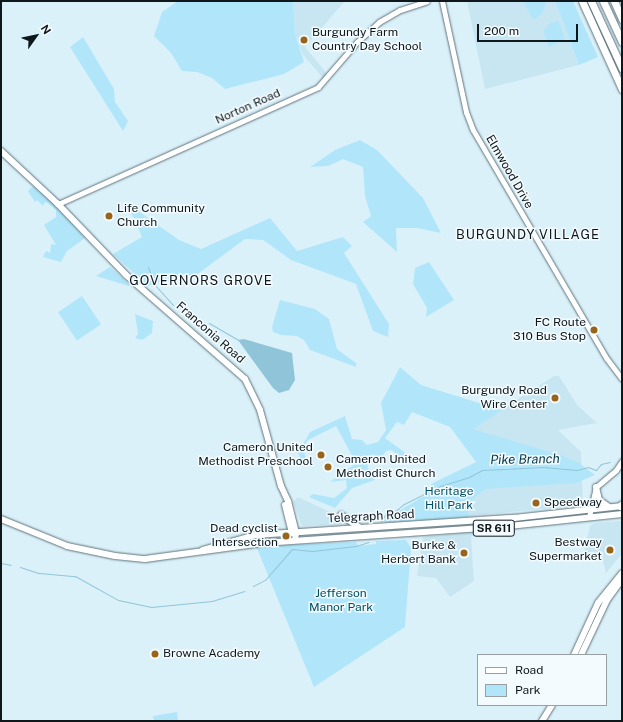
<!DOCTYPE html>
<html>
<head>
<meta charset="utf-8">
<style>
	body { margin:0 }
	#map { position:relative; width:623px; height:722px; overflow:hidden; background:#dbf1fa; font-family:"Public Sans",sans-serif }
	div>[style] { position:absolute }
	.built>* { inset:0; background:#c7e6f2 }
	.green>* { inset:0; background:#b1e6fa; transform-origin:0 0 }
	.water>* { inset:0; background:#90c5d9 }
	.stream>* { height:1px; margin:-0.5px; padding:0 0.5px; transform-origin:0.5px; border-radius:0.5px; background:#90c5d9 }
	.roads { filter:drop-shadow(0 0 1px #5f737b) drop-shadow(0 0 1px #5f737b) }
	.minor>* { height:5px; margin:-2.5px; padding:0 2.5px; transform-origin:2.5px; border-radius:2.5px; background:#fff }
	.major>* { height:6px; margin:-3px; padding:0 3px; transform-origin:3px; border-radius:3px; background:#fff }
	.highway>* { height:7px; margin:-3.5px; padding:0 3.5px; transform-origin:3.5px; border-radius:3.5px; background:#fff }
	.dots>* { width:11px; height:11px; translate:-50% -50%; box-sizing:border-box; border:2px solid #f3fbff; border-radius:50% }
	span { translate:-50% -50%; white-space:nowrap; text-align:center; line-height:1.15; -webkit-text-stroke:3px #f3fbff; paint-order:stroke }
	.shield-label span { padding:1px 3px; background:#f3fbff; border:1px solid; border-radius:3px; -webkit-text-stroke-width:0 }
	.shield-label { font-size:11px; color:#0f171a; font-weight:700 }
	.poi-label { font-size:12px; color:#0f171a }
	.left { translate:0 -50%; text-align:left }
	.right { translate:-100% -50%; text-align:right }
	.street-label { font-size:12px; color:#0f171a }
	.park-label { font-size:12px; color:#004f63 }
	.neighbourhood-label { font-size:13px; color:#0f171a; letter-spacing:1px }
	.water-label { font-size:13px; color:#073947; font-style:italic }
	.frame { position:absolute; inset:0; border:2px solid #0f171a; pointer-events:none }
	.legend { position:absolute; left:477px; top:654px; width:130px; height:52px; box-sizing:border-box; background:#f3fbff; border:1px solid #98a0a3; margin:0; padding:5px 7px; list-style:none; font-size:12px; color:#0f171a }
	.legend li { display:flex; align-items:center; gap:8px; height:20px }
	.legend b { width:20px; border:1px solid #98a0a3 }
	.north { position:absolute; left:16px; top:16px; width:40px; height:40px; -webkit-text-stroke:3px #f3fbff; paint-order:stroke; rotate:57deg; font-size:11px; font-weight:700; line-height:16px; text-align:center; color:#0f171a }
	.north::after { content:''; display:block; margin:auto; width:14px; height:18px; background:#0f171a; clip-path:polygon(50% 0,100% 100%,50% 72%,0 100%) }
	.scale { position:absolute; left:477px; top:24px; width:101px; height:18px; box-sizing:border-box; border:2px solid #0f171a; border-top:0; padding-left:5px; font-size:12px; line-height:14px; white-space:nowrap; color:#0f171a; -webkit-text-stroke:3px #f3fbff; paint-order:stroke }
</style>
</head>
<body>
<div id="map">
	<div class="built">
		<div style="clip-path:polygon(293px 1px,345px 1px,305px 47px,329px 76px,325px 80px,303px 55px,295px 34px)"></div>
		<div style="clip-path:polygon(467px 1px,555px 1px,579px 65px,485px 89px)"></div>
		<div style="clip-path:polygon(554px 376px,559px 376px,578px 406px,597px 423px,558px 430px,581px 452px,583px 505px,469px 516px,467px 502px,490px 477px,459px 437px)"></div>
		<div style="clip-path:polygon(298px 497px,328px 511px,342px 519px,342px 524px,302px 526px,293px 502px)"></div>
		<div style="clip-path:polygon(622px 521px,622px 554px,606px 573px,602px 557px,584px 551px,590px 526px,595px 523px)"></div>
		<div style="clip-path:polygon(481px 531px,471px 537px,474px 581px,450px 597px,436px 578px,417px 576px,423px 537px)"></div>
	</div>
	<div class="green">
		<div style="clip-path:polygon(178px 1px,293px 1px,295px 34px,304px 62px,284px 74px,225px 89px,212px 78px,197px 72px,182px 71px,171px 53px,154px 36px,162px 12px)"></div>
		<div style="clip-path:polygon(523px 1px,546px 1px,546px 3px,542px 14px,533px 20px)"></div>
		<div style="clip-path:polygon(555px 1px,573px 1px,598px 57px,579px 65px)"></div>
		<div style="clip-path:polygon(558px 21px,565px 39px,549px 47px,543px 31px,550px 23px)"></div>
		<div style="clip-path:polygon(83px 37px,114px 89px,115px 102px,128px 121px,123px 131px,70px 47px)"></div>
		<div style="clip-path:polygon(360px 140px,377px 150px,423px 198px,441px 233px,417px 228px,396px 228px,397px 252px,363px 222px,371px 216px,365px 196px,363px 167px,343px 159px,328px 166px,310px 167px,335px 150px)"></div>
		<div style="clip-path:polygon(33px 186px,58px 207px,85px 238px,67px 251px,61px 262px,43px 257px,46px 251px,50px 253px,51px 244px,56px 245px,44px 225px,56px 217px,56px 210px,48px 203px,45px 202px,43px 206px,37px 200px,35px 202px,28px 191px)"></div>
		<div style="clip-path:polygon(127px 203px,179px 240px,201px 249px,270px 218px,297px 251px,343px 237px,352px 246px,344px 253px,389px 324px,388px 337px,373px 331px,356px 284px,291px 260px,263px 240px,245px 239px,195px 276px,184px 274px,148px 286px,113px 254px,142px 237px)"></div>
		<div style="clip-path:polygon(429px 262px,454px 300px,426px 317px,427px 308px,413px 284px,415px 268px)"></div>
		<div style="clip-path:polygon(110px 267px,129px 284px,129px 286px,96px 276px)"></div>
		<div style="left:82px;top:296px;width:34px;height:29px;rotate:56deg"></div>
		<div style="clip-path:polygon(280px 300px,315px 309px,329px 319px,337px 349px,356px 363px,356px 367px,310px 350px,304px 340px,297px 336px,281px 335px,273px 332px,272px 327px)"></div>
		<div style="clip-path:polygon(135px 314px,153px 321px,152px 333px,142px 340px,135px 338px,138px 334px)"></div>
		<div style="clip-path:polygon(400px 367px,421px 385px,502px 410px,473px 429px,563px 456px,579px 463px,595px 475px,576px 483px,485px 489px,468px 503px,469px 517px,388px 523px,382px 521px,429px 493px,431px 484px,476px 462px,450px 427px,412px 412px,404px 425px,397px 422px,385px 438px,407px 454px,407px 459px,403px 462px,392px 450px,386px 451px,381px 459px,376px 459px,367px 466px,375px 480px,352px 488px,335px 508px,309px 497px,313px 494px,334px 498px,347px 488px,346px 480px,330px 482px,356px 463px,336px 426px,308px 440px,303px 448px,307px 462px,303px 464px,298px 453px,310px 432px,345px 416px,352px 439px,362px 440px,367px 445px,378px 442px,386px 430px,381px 403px)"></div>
		<div style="clip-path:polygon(406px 540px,411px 548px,405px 627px,314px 687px,256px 546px,356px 542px,358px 546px,376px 544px,376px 541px)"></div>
		<div style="clip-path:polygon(177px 712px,178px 721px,154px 721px,153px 716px)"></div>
	</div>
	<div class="water">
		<div style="clip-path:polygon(244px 339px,292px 353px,295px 380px,289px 390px,279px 393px,273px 388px,238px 340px)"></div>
	</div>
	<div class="stream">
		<div style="left:148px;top:267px;width:17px;rotate:69deg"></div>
		<div style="left:155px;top:285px;width:27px;rotate:48deg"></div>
		<div style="left:209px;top:323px;width:34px;rotate:30deg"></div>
		<div style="left:381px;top:521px;width:11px;rotate:-56deg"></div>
		<div style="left:387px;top:512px;width:7px"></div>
		<div style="left:394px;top:512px;width:13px;rotate:-39deg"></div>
		<div style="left:404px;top:504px;width:40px;rotate:-26.6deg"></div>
		<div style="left:440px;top:486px;width:30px;rotate:-17deg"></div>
		<div style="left:469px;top:477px;width:15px;rotate:-28deg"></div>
		<div style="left:482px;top:470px;width:61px;rotate:-2.8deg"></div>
		<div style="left:543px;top:467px;width:34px;rotate:5deg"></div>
		<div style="left:577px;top:470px;width:11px;rotate:-15deg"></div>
		<div style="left:588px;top:467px;width:9px;rotate:21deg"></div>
		<div style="left:596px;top:470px;width:8px;rotate:-50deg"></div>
		<div style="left:601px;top:464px;width:9px;rotate:-13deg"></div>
		<div style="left:1px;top:563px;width:10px;rotate:11deg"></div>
		<div style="left:20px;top:567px;width:20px;rotate:18deg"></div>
		<div style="left:39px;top:573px;width:36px;rotate:5deg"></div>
		<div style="left:75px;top:576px;width:49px;rotate:29.2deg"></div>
		<div style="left:118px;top:600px;width:34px;rotate:12deg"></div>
		<div style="left:151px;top:607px;width:61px;rotate:-5.6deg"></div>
		<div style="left:212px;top:601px;width:34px;rotate:-17deg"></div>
		<div style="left:253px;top:586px;width:13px;rotate:-27deg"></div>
		<div style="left:265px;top:580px;width:41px;rotate:-48.9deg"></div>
		<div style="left:292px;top:549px;width:20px;rotate:6deg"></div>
		<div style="left:312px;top:551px;width:44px;rotate:-6.5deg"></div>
		<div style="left:356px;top:546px;width:13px;rotate:-18deg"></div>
	</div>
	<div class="roads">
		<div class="minor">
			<div style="left:442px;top:1px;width:114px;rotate:77.8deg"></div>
			<div style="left:466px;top:112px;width:19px;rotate:69deg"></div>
			<div style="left:473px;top:130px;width:265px;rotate:59.7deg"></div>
			<div style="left:607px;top:359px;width:25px;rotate:53deg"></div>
			<div style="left:58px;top:204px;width:285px;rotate:-24.2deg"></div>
			<div style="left:318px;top:87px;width:60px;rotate:-49.1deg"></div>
			<div style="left:357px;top:42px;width:30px;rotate:-42deg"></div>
			<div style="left:379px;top:22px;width:24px;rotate:-30deg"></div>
			<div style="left:400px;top:10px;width:28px;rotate:-18deg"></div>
			<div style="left:589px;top:517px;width:31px;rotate:-77deg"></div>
			<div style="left:596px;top:487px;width:26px;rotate:-40deg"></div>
			<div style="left:616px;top:470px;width:11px;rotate:-56deg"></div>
		</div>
		<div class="major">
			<div style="left:1px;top:151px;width:78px;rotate:42.9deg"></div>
			<div style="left:58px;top:204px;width:98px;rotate:46.2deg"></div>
			<div style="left:126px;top:275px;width:158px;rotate:41.2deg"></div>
			<div style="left:245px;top:379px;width:34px;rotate:64deg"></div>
			<div style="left:260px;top:410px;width:79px;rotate:74.6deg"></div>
			<div style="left:281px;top:486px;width:17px;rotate:65deg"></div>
			<div style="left:288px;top:501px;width:33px;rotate:76deg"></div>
			<div style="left:296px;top:533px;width:7px;rotate:98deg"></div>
			<div style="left:596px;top:487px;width:13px;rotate:77deg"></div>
			<div style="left:599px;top:500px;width:12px;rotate:35deg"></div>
			<div style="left:285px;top:505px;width:29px;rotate:76deg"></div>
			<div style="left:341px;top:515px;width:23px;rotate:34deg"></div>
			<div style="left:1px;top:519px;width:71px;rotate:22.2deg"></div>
			<div style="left:67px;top:546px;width:49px;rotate:11.8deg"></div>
			<div style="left:115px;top:556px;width:30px;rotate:6deg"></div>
			<div style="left:145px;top:559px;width:119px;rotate:-7.7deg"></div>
			<div style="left:263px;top:543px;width:238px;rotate:-3.9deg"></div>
			<div style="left:500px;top:527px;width:123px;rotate:-6.1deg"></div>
			<div style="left:203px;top:550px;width:54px;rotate:-16.1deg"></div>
			<div style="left:255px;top:535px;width:260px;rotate:-3.8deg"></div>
			<div style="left:514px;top:518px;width:109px;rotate:-6.3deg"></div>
			<div style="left:574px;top:655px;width:57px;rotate:-65.2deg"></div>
			<div style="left:598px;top:603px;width:38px;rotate:-51deg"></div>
			<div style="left:581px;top:655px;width:61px;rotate:-64.7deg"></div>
			<div style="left:607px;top:600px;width:26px;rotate:-54deg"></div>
			<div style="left:542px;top:721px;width:19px;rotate:-58deg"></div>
		</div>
		<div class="highway">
			<div style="left:582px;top:1px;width:97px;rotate:65.6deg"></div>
			<div style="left:591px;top:1px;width:74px;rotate:65.2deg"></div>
			<div style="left:603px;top:1px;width:45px;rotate:65.1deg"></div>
			<div style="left:614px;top:1px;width:20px;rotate:66deg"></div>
			<div style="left:620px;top:506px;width:3px;rotate:-45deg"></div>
		</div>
	</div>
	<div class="dots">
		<div style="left:304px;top:40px;background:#98641a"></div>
		<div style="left:109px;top:216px;background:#98641a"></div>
		<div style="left:594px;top:330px;background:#98641a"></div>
		<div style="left:555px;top:398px;background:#98641a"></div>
		<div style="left:321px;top:455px;background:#98641a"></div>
		<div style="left:328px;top:467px;background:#98641a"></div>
		<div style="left:536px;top:503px;background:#98641a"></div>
		<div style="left:286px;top:536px;background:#98641a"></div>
		<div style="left:610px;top:550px;background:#98641a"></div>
		<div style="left:464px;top:553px;background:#98641a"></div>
		<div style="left:155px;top:654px;background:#98641a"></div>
	</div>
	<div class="shield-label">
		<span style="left:494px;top:528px">SR 611</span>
	</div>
	<div class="poi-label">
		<span class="left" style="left:312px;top:40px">Burgundy Farm<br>Country Day School</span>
		<span class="left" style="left:117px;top:216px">Life Community<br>Church</span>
		<span class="right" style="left:586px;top:330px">FC Route<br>310 Bus Stop</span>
		<span class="right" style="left:547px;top:398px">Burgundy Road<br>Wire Center</span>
		<span class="right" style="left:313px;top:455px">Cameron United<br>Methodist Preschool</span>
		<span class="left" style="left:336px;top:467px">Cameron United<br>Methodist Church</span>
		<span class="left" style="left:544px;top:503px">Speedway</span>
		<span class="right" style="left:278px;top:536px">Dead cyclist<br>Intersection</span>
		<span class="right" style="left:602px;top:550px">Bestway<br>Supermarket</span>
		<span class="right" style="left:456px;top:553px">Burke &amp;<br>Herbert Bank</span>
		<span class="left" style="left:163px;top:654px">Browne Academy</span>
	</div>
	<div class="street-label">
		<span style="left:248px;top:107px;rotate:-24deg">Norton Road</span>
		<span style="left:509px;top:172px;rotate:60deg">Elmwood Drive</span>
		<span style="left:210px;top:333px;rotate:41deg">Franconia Road</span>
		<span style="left:371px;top:517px;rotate:-3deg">Telegraph Road</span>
	</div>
	<div class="park-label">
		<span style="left:449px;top:499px">Heritage<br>Hill Park</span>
		<span style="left:341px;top:601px">Jefferson<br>Manor Park</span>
	</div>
	<div class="neighbourhood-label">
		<span style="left:528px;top:235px">BURGUNDY VILLAGE</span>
		<span style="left:201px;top:281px">GOVERNORS GROVE</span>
	</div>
	<div class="water-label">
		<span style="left:525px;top:460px;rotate:-1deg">Pike Branch</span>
	</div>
	<div class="frame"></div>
	<ul class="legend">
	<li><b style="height:5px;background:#fff"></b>Road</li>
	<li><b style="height:11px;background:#b1e6fa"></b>Park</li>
	</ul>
	<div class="north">N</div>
	<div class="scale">200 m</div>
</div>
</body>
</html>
